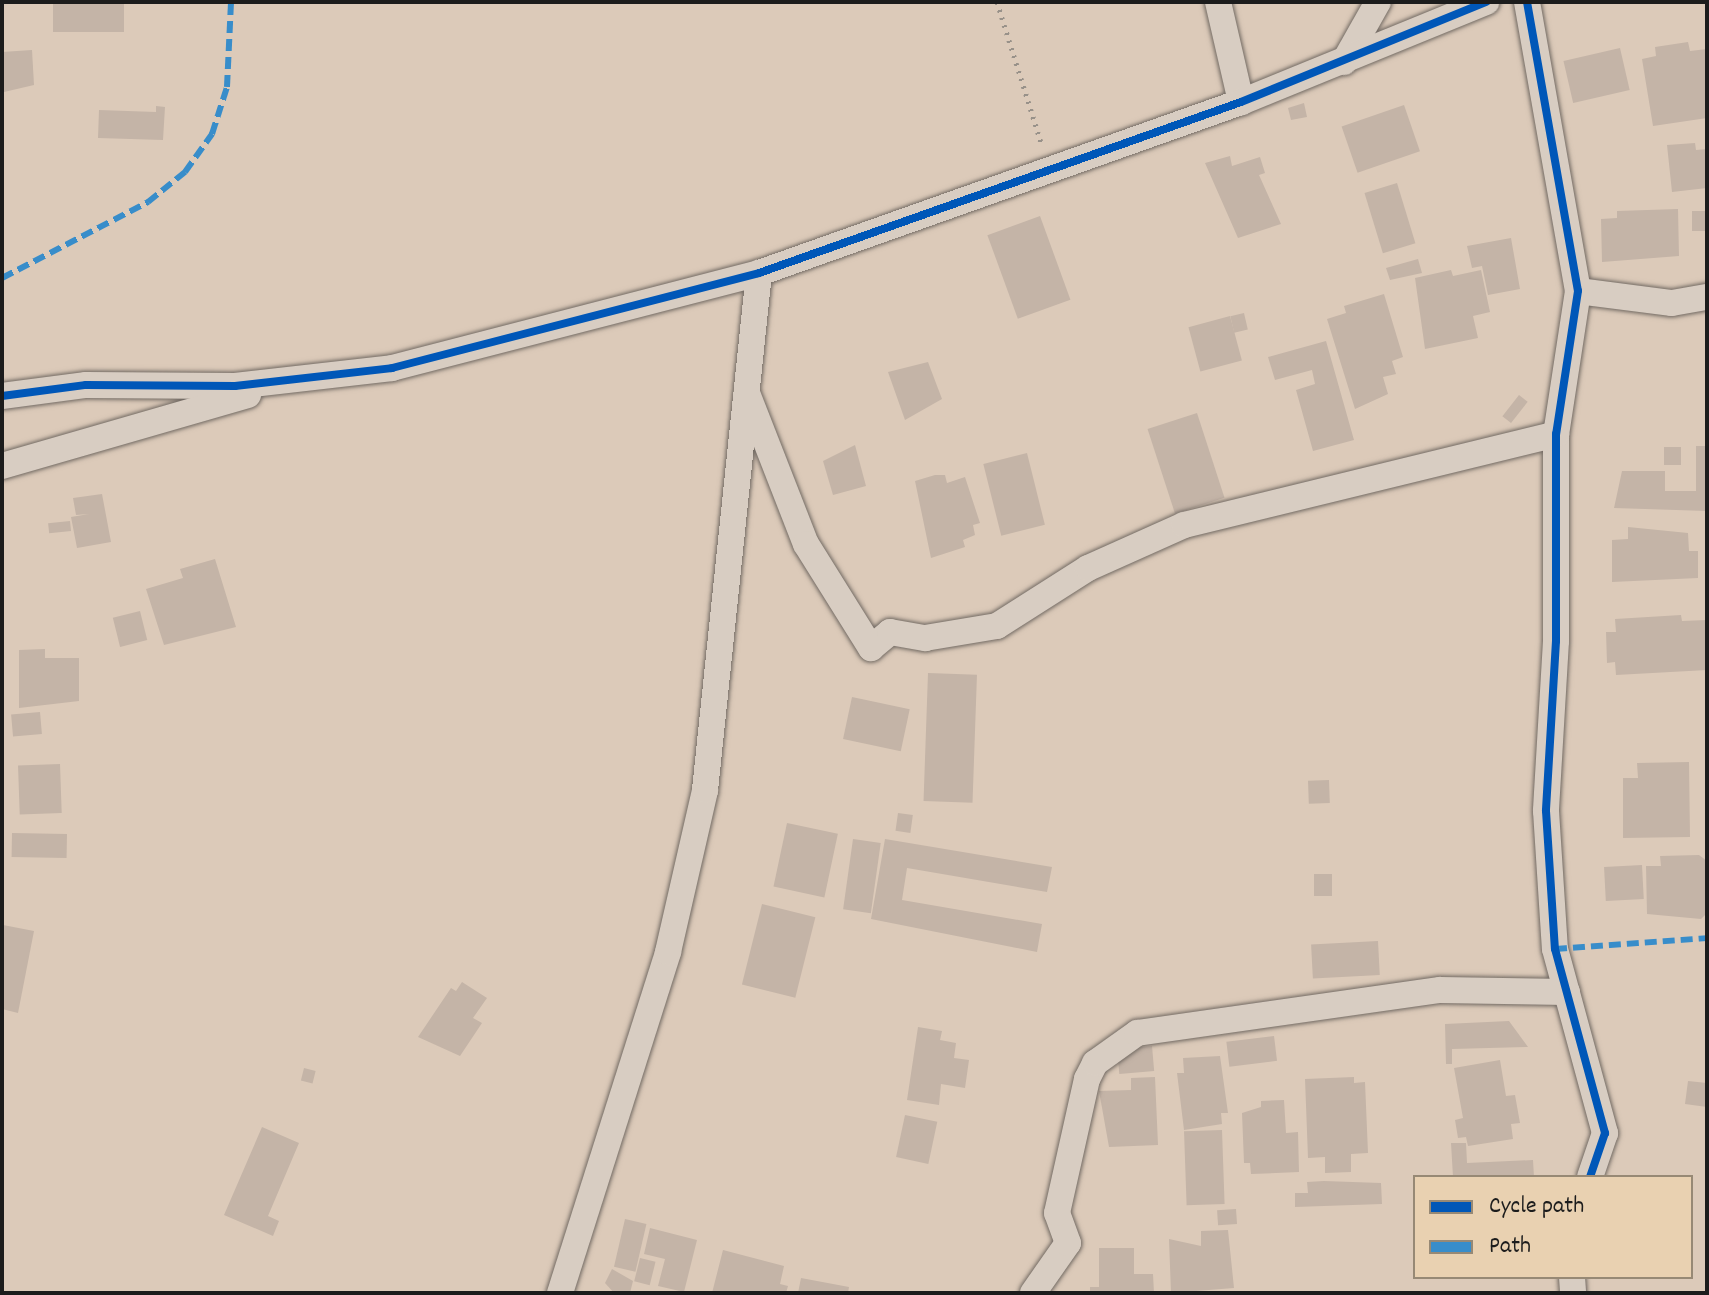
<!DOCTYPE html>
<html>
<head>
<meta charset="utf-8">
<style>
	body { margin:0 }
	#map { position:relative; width:1709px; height:1295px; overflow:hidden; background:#dccab9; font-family:Dekko,sans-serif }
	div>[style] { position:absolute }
	.building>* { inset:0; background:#c4b4a7; transform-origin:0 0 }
	.path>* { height:5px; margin-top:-2.5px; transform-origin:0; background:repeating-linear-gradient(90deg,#989189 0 2px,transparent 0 8px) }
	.roads { filter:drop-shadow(0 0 2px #726a63) drop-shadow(0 0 2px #726a63) }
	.street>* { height:26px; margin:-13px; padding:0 13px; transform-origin:13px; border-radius:13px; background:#d8cdc2 }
	.quiet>* { height:6px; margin-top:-3px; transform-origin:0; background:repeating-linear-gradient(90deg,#388dca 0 12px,transparent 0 18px) }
	.cycleway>* { height:8px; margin:-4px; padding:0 4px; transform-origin:4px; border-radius:4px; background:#0057b8 }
	span { translate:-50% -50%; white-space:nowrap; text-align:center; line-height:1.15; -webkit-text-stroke:7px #e9d1b1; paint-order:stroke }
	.frame { position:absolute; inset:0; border:4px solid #1c1c1c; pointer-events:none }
	.legend { position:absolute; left:1413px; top:1175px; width:280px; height:104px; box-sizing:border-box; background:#e9d1b1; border:2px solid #978975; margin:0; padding:10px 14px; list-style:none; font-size:24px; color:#1c1c1c }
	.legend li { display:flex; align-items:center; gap:16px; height:40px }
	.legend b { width:40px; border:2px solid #978975 }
</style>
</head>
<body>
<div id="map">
	<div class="building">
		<div style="left:53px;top:2px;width:71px;height:30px"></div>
		<div style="clip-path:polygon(1688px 42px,1690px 51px,1707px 49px,1707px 118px,1653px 126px,1642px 59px,1656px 56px,1655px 47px)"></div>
		<div style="left:1620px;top:48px;width:43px;height:58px;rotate:77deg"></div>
		<div style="clip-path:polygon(32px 50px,34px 85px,4px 92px,2px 52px)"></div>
		<div style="clip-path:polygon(1304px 103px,1307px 117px,1291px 120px,1288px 108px)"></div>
		<div style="left:1404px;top:105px;width:49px;height:66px;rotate:71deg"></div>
		<div style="clip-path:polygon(156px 106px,165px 107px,163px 140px,98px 138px,99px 110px,156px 112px)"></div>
		<div style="clip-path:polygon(1695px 143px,1696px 150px,1707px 149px,1707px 188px,1672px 192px,1667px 145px)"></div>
		<div style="clip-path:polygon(1230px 156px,1232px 166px,1260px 157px,1265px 173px,1259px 175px,1281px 224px,1238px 238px,1205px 163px)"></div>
		<div style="left:1397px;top:183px;width:63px;height:34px;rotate:73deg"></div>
		<div style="clip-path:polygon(1678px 209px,1679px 256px,1602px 262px,1601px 219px,1617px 218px,1617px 211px)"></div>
		<div style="left:1692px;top:211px;width:15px;height:20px"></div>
		<div style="left:1040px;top:216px;width:89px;height:56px;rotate:70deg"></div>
		<div style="clip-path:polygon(1511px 238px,1520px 289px,1488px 295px,1482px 266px,1472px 268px,1467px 246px)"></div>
		<div style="clip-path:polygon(1418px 259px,1422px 273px,1390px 280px,1386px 268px)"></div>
		<div style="clip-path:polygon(1451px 270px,1453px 276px,1481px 270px,1490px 312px,1473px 316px,1478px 338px,1425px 349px,1415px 278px)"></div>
		<div style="clip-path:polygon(1384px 294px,1403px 357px,1392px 361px,1396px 374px,1383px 377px,1388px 394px,1355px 409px,1327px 319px,1346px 313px,1344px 306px)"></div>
		<div style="left:1244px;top:313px;width:17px;height:14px;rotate:77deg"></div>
		<div style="left:1230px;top:316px;width:46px;height:43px;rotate:75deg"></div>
		<div style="clip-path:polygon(1326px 341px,1354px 440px,1313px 451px,1296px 390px,1315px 384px,1312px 370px,1275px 380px,1268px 357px)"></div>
		<div style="clip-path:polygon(928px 362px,942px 399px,905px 420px,888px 372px)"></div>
		<div style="left:1519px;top:395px;width:11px;height:27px;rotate:38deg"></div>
		<div style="left:1197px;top:413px;width:89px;height:52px;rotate:72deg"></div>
		<div style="clip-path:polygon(855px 445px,866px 486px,833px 495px,823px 461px)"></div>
		<div style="clip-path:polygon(1696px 446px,1707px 446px,1707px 511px,1614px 508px,1622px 471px,1665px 471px,1665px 491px,1696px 491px)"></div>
		<div style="left:1664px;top:447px;width:17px;height:18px"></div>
		<div style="left:1027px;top:453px;width:74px;height:45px;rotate:76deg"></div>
		<div style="clip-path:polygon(935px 475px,945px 475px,947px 483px,965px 477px,980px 523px,973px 525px,975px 535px,963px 540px,965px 547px,931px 558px,915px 481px)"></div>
		<div style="clip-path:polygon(102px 494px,111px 542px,77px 548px,71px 517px,89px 514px,76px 515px,73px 498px)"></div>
		<div style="left:70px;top:521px;width:10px;height:22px;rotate:84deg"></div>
		<div style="clip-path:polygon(1628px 527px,1688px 533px,1689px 551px,1698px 551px,1698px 578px,1612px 582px,1612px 540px,1628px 539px)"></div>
		<div style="clip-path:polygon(215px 559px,236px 627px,164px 645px,146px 589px,183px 578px,180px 569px)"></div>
		<div style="left:140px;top:611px;width:30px;height:28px;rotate:76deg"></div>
		<div style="clip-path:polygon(1681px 615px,1682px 621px,1707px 620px,1707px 670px,1616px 675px,1615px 662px,1607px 663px,1606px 632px,1616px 632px,1615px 619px)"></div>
		<div style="clip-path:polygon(45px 649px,45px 658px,79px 658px,79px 701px,19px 708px,19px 650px)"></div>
		<div style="left:928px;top:673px;width:49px;height:128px;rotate:2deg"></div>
		<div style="left:852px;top:697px;width:59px;height:43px;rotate:12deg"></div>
		<div style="left:40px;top:712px;width:22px;height:29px;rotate:85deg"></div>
		<div style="clip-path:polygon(1689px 762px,1690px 837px,1623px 838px,1623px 778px,1638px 778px,1637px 763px)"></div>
		<div style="left:60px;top:764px;width:49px;height:42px;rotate:88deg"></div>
		<div style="left:1329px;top:780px;width:23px;height:21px;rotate:88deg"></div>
		<div style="left:898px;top:813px;width:15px;height:18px;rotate:8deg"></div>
		<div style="left:787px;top:823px;width:52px;height:65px;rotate:12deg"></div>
		<div style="left:12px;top:833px;width:55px;height:24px;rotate:1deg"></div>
		<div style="left:853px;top:839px;width:28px;height:71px;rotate:8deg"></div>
		<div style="clip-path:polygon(885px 839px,1052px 867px,1047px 892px,907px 868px,902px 900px,1042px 924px,1037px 952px,871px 919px)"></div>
		<div style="clip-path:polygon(1699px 855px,1707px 861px,1707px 913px,1701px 919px,1647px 914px,1646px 866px,1661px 866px,1660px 856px)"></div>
		<div style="left:1642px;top:865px;width:34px;height:38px;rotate:87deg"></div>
		<div style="left:1314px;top:874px;width:18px;height:22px"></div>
		<div style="left:762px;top:904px;width:55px;height:83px;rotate:14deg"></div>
		<div style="clip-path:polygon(3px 925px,34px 931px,18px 1013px,2px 1009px)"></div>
		<div style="left:1378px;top:941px;width:34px;height:67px;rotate:87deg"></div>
		<div style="clip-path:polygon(462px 982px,487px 998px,473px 1018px,482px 1023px,460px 1056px,418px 1037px,451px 988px,456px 991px)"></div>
		<div style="clip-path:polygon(1509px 1021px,1528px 1047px,1452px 1049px,1452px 1064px,1446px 1064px,1445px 1024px)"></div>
		<div style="clip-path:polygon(918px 1027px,942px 1031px,940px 1040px,956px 1043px,954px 1058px,969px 1060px,965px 1088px,941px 1084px,939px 1105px,907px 1100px)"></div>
		<div style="left:1274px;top:1036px;width:25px;height:48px;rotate:83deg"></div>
		<div style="left:1152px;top:1046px;width:25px;height:35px;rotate:85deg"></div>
		<div style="clip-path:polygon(1220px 1056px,1228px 1113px,1221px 1113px,1222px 1124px,1184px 1130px,1177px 1073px,1184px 1073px,1183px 1058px)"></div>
		<div style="clip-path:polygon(1500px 1060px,1506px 1096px,1515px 1095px,1520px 1123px,1511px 1124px,1513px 1139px,1468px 1146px,1466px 1137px,1458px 1138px,1455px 1120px,1463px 1118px,1454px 1068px)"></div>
		<div style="left:304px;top:1068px;width:12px;height:13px;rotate:14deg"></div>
		<div style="clip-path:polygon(1155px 1077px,1158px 1145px,1109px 1147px,1099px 1091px,1131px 1090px,1131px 1078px)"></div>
		<div style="clip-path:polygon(1354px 1077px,1354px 1083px,1365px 1082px,1368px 1153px,1351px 1154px,1351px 1172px,1325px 1173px,1325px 1157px,1308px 1158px,1305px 1079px)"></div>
		<div style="clip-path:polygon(1688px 1081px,1707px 1083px,1707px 1107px,1685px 1104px)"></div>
		<div style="clip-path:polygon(1284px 1100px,1286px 1133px,1298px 1132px,1299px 1172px,1251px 1174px,1250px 1163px,1244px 1163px,1242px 1113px,1261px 1107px,1261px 1101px)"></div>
		<div style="left:905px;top:1115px;width:33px;height:43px;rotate:12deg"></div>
		<div style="clip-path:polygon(262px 1127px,299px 1143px,268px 1216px,279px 1221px,273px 1236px,224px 1215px)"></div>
		<div style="left:1222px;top:1130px;width:74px;height:38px;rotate:88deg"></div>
		<div style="clip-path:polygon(1451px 1143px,1466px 1143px,1467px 1163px,1533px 1160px,1534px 1177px,1453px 1177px)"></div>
		<div style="clip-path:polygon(1324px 1181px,1381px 1183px,1382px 1204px,1295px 1207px,1295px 1193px,1308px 1193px,1307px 1182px)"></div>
		<div style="left:1236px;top:1209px;width:15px;height:19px;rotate:86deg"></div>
		<div style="left:625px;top:1219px;width:22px;height:49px;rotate:13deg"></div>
		<div style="clip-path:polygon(650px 1228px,697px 1240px,684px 1292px,658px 1286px,665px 1259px,644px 1254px)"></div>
		<div style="clip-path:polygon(1228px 1230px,1234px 1288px,1171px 1293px,1169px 1239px,1201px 1246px,1201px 1231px)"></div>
		<div style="clip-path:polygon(1099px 1248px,1134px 1248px,1134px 1274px,1153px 1274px,1154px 1293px,1090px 1293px,1090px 1287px,1099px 1287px)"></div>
		<div style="clip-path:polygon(723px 1250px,784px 1266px,780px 1284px,788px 1286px,786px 1293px,712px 1293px)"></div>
		<div style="left:640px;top:1258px;width:16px;height:24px;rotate:14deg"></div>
		<div style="clip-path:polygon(612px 1269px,633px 1281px,630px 1293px,614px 1293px,605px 1283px)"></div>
		<div style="clip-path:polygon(801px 1278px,849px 1287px,848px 1293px,798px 1293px)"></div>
	</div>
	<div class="path">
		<div style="left:997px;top:2px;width:147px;rotate:72.6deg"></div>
	</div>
	<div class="roads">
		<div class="street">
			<div style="left:1218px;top:2px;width:103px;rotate:77deg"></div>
			<div style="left:1527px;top:2px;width:293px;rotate:80deg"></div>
			<div style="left:1578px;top:291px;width:145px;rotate:98.7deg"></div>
			<div style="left:1556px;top:434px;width:207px;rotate:90deg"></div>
			<div style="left:1556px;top:641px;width:170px;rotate:93.4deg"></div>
			<div style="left:1546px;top:811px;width:138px;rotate:86.3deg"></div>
			<div style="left:1555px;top:949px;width:191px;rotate:74.8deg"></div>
			<div style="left:1605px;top:1133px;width:46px;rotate:108.8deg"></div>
			<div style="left:1344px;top:62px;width:69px;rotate:-60.5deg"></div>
			<div style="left:1578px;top:291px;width:95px;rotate:7.3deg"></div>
			<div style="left:1672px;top:303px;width:36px;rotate:-10deg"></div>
			<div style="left:747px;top:393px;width:162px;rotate:68.7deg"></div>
			<div style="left:806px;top:544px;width:123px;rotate:58deg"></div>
			<div style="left:871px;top:648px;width:25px;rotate:-40deg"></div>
			<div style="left:890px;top:632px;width:36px;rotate:10deg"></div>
			<div style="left:925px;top:638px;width:73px;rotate:-9.5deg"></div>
			<div style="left:997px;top:626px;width:108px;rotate:-32.5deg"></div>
			<div style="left:1088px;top:568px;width:105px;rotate:-24.1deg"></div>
			<div style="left:1184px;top:525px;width:383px;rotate:-13.7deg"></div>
			<div style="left:2px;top:396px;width:85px;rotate:-7.5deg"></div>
			<div style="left:86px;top:385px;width:149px;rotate:0.4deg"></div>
			<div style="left:235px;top:386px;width:158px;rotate:-6.5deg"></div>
			<div style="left:392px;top:368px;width:379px;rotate:-14.5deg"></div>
			<div style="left:759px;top:273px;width:511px;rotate:-19.53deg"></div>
			<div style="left:1241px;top:102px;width:265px;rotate:-22.2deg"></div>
			<div style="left:2px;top:466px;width:256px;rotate:-16.1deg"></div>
			<div style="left:1572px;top:1277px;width:16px;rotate:86deg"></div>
			<div style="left:560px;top:1293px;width:358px;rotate:-72.4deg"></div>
			<div style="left:668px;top:952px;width:166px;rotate:-77.1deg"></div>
			<div style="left:705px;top:790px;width:520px;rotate:-84.04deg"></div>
			<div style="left:1033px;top:1293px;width:61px;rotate:-55deg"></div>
			<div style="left:1068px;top:1243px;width:32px;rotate:-110deg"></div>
			<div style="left:1057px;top:1213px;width:137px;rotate:-77.4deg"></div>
			<div style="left:1087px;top:1079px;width:18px;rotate:-63deg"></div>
			<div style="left:1095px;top:1063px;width:52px;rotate:-35.5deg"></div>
			<div style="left:1137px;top:1033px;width:306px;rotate:-8.1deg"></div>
			<div style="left:1440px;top:990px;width:127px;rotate:0.9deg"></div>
		</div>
	</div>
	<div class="quiet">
		<div style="left:2px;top:278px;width:165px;rotate:-27.5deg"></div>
		<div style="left:148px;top:202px;width:48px;rotate:-39deg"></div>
		<div style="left:185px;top:172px;width:47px;rotate:-54.6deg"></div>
		<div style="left:212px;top:134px;width:49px;rotate:-72.3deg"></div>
		<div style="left:227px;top:87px;width:85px;rotate:-87.3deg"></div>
		<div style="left:1555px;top:949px;width:152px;rotate:-4.1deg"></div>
	</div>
	<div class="cycleway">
		<div style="left:1527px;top:2px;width:293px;rotate:80deg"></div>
		<div style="left:1578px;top:291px;width:145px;rotate:98.7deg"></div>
		<div style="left:1556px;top:434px;width:207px;rotate:90deg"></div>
		<div style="left:1556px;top:641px;width:170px;rotate:93.4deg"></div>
		<div style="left:1546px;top:811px;width:138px;rotate:86.3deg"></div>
		<div style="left:1555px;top:949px;width:191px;rotate:74.8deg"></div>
		<div style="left:1605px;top:1133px;width:46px;rotate:108.8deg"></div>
		<div style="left:2px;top:396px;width:85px;rotate:-7.5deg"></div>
		<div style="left:86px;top:385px;width:149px;rotate:0.4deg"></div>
		<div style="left:235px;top:386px;width:158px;rotate:-6.5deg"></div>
		<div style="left:392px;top:368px;width:379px;rotate:-14.5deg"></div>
		<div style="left:759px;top:273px;width:511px;rotate:-19.53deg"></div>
		<div style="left:1241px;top:102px;width:265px;rotate:-22.2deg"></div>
	</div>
	<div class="frame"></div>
	<ul class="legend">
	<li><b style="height:10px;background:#0057b8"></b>Cycle path</li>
	<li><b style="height:10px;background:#388dca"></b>Path</li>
	</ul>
</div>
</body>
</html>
